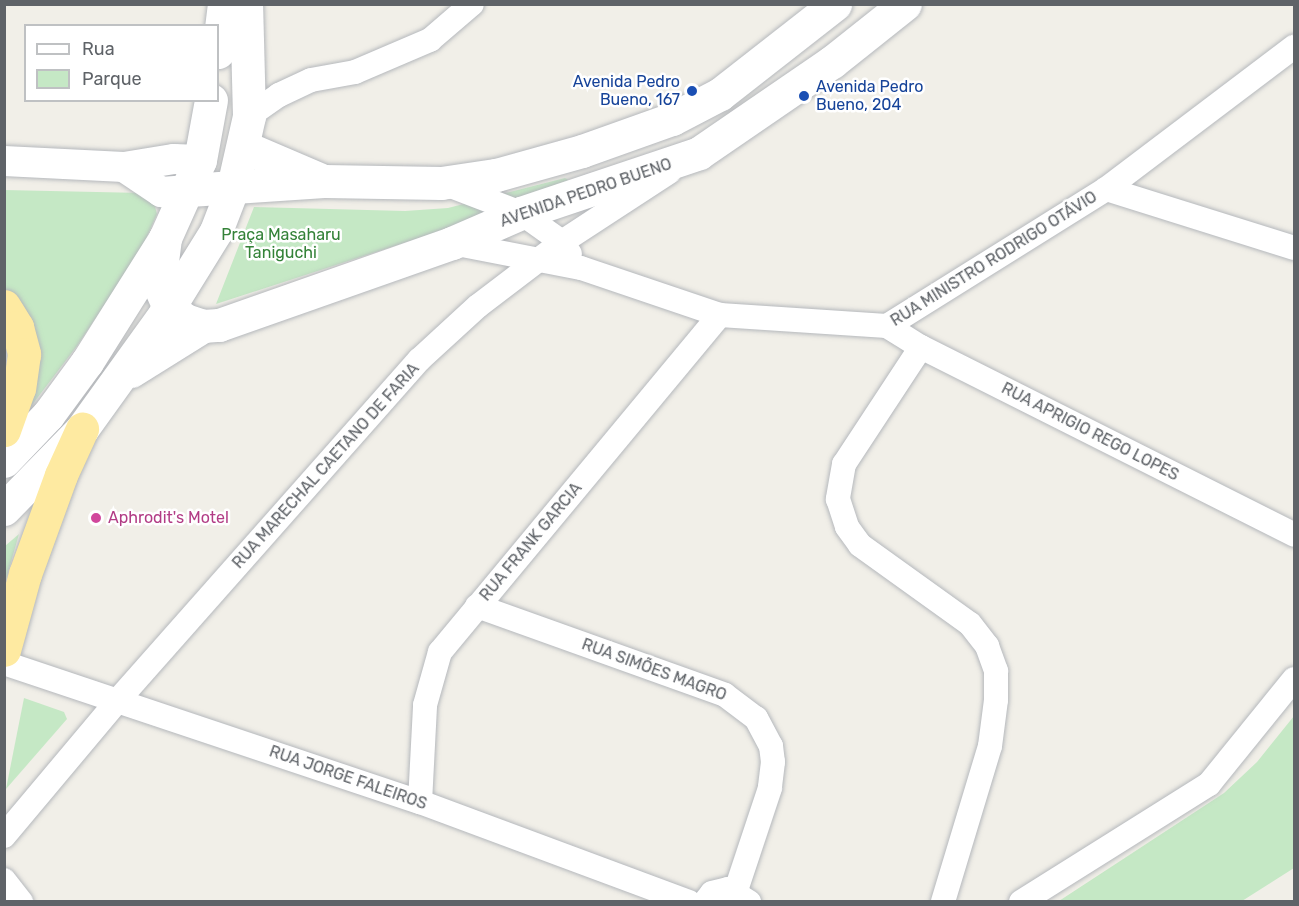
<!DOCTYPE html>
<html>
<head>
<meta charset="utf-8">
<style>
	body { margin:0 }
	#map { position:relative; width:1299px; height:906px; overflow:hidden; background:#f1efe8; font-family:Rubik,sans-serif }
	div>[style] { position:absolute }
	.green>* { inset:0; background:#c5e8c5 }
	.roads { filter:drop-shadow(0 0 2px #b5b8bc) drop-shadow(0 0 2px #b5b8bc) }
	.minor>* { height:24px; margin:-12px; padding:0 12px; transform-origin:12px; border-radius:12px; background:#fff }
	.tertiary>* { height:30px; margin:-15px; padding:0 15px; transform-origin:15px; border-radius:15px; background:#fff }
	.secondary>* { height:33px; margin:-16.5px; padding:0 16.5px; transform-origin:16.5px; border-radius:16.5px; background:#fff }
	.trunk>* { height:33px; margin:-16.5px; padding:0 16.5px; transform-origin:16.5px; border-radius:16.5px; background:#feeaa1 }
	.dots>* { width:16px; height:16px; translate:-50% -50%; box-sizing:border-box; border:3px solid #fff; border-radius:50% }
	span { translate:-50% -50%; white-space:nowrap; text-align:center; line-height:1.15; -webkit-text-stroke:5px #fff; paint-order:stroke }
	.transit-label { font-size:16px; color:#164399 }
	.right { translate:-100% -50%; text-align:right }
	.left { translate:0 -50%; text-align:left }
	.street-label { font-size:16px; color:#5f6368 }
	.park-label { font-size:16px; color:#348238 }
	.hotel-label { font-size:16px; color:#b23c85 }
	.frame { position:absolute; inset:0; border:6px solid #5f6368; pointer-events:none }
	.legend { position:absolute; left:24px; top:24px; width:195px; height:78px; box-sizing:border-box; background:#fff; border:2px solid #bfc1c3; margin:0; padding:8px 10px; list-style:none; font-size:18px; color:#5f6368 }
	.legend li { display:flex; align-items:center; gap:12px; height:30px }
	.legend b { width:30px; border:2px solid #bfc1c3 }
</style>
</head>
<body>
<div id="map">
	<div class="green">
		<div style="clip-path:polygon(565px 178px,579px 186px,216px 304px,254px 207px,405px 211px,448px 208px)"></div>
		<div style="clip-path:polygon(4px 190px,143px 193px,153px 199px,157px 214px,141px 250px,77px 346px,22px 418px,13px 298px,5px 290px)"></div>
		<div style="clip-path:polygon(19px 534px,5px 583px,5px 546px)"></div>
		<div style="clip-path:polygon(24px 698px,64px 712px,67px 719px,6px 789px)"></div>
		<div style="clip-path:polygon(1294px 716px,1294px 868px,1242px 901px,1059px 901px,1224px 793px,1257px 762px)"></div>
	</div>
	<div class="roads">
		<div class="minor">
			<div style="left:249px;top:116px;width:37px;rotate:-35deg"></div>
			<div style="left:279px;top:95px;width:35px;rotate:-25deg"></div>
			<div style="left:311px;top:80px;width:45px;rotate:-10.3deg"></div>
			<div style="left:355px;top:72px;width:82px;rotate:-23.1deg"></div>
			<div style="left:430px;top:40px;width:55px;rotate:-40.6deg"></div>
			<div style="left:443px;top:183px;width:84px;rotate:21deg"></div>
			<div style="left:521px;top:213px;width:50px;rotate:35.3deg"></div>
			<div style="left:562px;top:242px;width:14px;rotate:56deg"></div>
			<div style="left:1106px;top:189px;width:197px;rotate:17.4deg"></div>
			<div style="left:452px;top:243px;width:131px;rotate:11deg"></div>
			<div style="left:581px;top:268px;width:147px;rotate:18.7deg"></div>
			<div style="left:720px;top:315px;width:167px;rotate:3.8deg"></div>
			<div style="left:887px;top:326px;width:258px;rotate:-32deg"></div>
			<div style="left:1106px;top:189px;width:236px;rotate:-37.1deg"></div>
			<div style="left:887px;top:326px;width:40px;rotate:32deg"></div>
			<div style="left:921px;top:347px;width:418px;rotate:26.7deg"></div>
			<div style="left:921px;top:347px;width:140px;rotate:123.3deg"></div>
			<div style="left:844px;top:464px;width:36px;rotate:100deg"></div>
			<div style="left:838px;top:499px;width:29px;rotate:72deg"></div>
			<div style="left:847px;top:527px;width:22px;rotate:54deg"></div>
			<div style="left:860px;top:545px;width:135px;rotate:35.7deg"></div>
			<div style="left:970px;top:624px;width:28px;rotate:52deg"></div>
			<div style="left:987px;top:646px;width:27px;rotate:70deg"></div>
			<div style="left:996px;top:671px;width:29px;rotate:90deg"></div>
			<div style="left:996px;top:700px;width:46px;rotate:97.4deg"></div>
			<div style="left:990px;top:746px;width:163px;rotate:106.8deg"></div>
			<div style="left:477px;top:606px;width:263px;rotate:19.7deg"></div>
			<div style="left:725px;top:695px;width:39px;rotate:37deg"></div>
			<div style="left:756px;top:718px;width:32px;rotate:62deg"></div>
			<div style="left:771px;top:746px;width:16px;rotate:83deg"></div>
			<div style="left:773px;top:762px;width:26px;rotate:97deg"></div>
			<div style="left:770px;top:788px;width:108px;rotate:108.4deg"></div>
			<div style="left:4px;top:663px;width:439px;rotate:18.5deg"></div>
			<div style="left:420px;top:802px;width:287px;rotate:20.4deg"></div>
			<div style="left:420px;top:802px;width:97px;rotate:-87deg"></div>
			<div style="left:425px;top:705px;width:55px;rotate:-74.2deg"></div>
			<div style="left:440px;top:652px;width:438px;rotate:-50.3deg"></div>
			<div style="left:4px;top:836px;width:179px;rotate:-50deg"></div>
			<div style="left:119px;top:699px;width:453px;rotate:-48.5deg"></div>
			<div style="left:419px;top:360px;width:80px;rotate:-42.5deg"></div>
			<div style="left:478px;top:306px;width:106px;rotate:-37.3deg"></div>
			<div style="left:562px;top:242px;width:128px;rotate:-33.2deg"></div>
			<div style="left:4px;top:880px;width:28px;rotate:52deg"></div>
			<div style="left:705px;top:902px;width:11px;rotate:-52deg"></div>
			<div style="left:712px;top:893px;width:16px;rotate:-14deg"></div>
			<div style="left:728px;top:889px;width:25px;rotate:32deg"></div>
			<div style="left:1021px;top:902px;width:222px;rotate:-32.1deg"></div>
			<div style="left:1209px;top:784px;width:135px;rotate:-51deg"></div>
		</div>
		<div class="tertiary">
			<div style="left:4px;top:161px;width:120px;rotate:2.9deg"></div>
			<div style="left:124px;top:167px;width:51px;rotate:-9.1deg"></div>
			<div style="left:174px;top:159px;width:26px;rotate:2deg"></div>
			<div style="left:124px;top:167px;width:45px;rotate:34deg"></div>
			<div style="left:161px;top:192px;width:28px;rotate:-4deg"></div>
		</div>
		<div class="secondary">
			<div style="left:218px;top:52px;width:48px;rotate:-82.9deg"></div>
			<div style="left:244px;top:147px;width:82px;rotate:23.1deg"></div>
			<div style="left:189px;top:190px;width:135px;rotate:-3.8deg"></div>
			<div style="left:324px;top:181px;width:117px;rotate:1deg"></div>
			<div style="left:441px;top:183px;width:56px;rotate:-8.3deg"></div>
			<div style="left:496px;top:175px;width:89px;rotate:-15.6deg"></div>
			<div style="left:582px;top:151px;width:96px;rotate:-19.6deg"></div>
			<div style="left:672px;top:119px;width:54px;rotate:-27.5deg"></div>
			<div style="left:720px;top:94px;width:146px;rotate:-38deg"></div>
			<div style="left:165px;top:238px;width:47px;rotate:97.3deg"></div>
			<div style="left:159px;top:285px;width:24px;rotate:66deg"></div>
			<div style="left:169px;top:307px;width:21px;rotate:39deg"></div>
			<div style="left:185px;top:320px;width:19px;rotate:18deg"></div>
			<div style="left:203px;top:326px;width:16px;rotate:-4deg"></div>
			<div style="left:219px;top:325px;width:247px;rotate:-19.4deg"></div>
			<div style="left:452px;top:243px;width:75px;rotate:-23.5deg"></div>
			<div style="left:521px;top:213px;width:188px;rotate:-18.6deg"></div>
			<div style="left:699px;top:153px;width:161px;rotate:-34.4deg"></div>
			<div style="left:832px;top:62px;width:93px;rotate:-38.5deg"></div>
			<div style="left:131px;top:371px;width:85px;rotate:-32deg"></div>
			<div style="left:4px;top:461px;width:64px;rotate:-46.3deg"></div>
			<div style="left:48px;top:415px;width:66px;rotate:-53.7deg"></div>
			<div style="left:87px;top:362px;width:146px;rotate:-57.8deg"></div>
			<div style="left:165px;top:238px;width:85px;rotate:-65.8deg"></div>
			<div style="left:200px;top:160px;width:61px;rotate:-79.6deg"></div>
			<div style="left:4px;top:509px;width:112px;rotate:-45.7deg"></div>
			<div style="left:82px;top:429px;width:140px;rotate:-54.3deg"></div>
			<div style="left:164px;top:315px;width:99px;rotate:-58.2deg"></div>
			<div style="left:216px;top:231px;width:47px;rotate:-68.9deg"></div>
			<div style="left:233px;top:187px;width:73px;rotate:-77.3deg"></div>
			<div style="left:249px;top:116px;width:112px;rotate:-91.5deg"></div>
		</div>
		<div class="trunk">
			<div style="left:4px;top:306px;width:25px;rotate:58deg"></div>
			<div style="left:17px;top:327px;width:28px;rotate:75deg"></div>
			<div style="left:24px;top:354px;width:34px;rotate:98deg"></div>
			<div style="left:19px;top:388px;width:45px;rotate:109.7deg"></div>
			<div style="left:4px;top:650px;width:79px;rotate:-74.6deg"></div>
			<div style="left:25px;top:574px;width:105px;rotate:-70deg"></div>
			<div style="left:61px;top:475px;width:51px;rotate:-65.5deg"></div>
		</div>
	</div>
	<div class="dots">
		<div style="left:692px;top:91px;background:#1a4fb4"></div>
		<div style="left:804px;top:96px;background:#1a4fb4"></div>
		<div style="left:96px;top:518px;background:#d1479c"></div>
	</div>
	<div class="transit-label">
		<span class="right" style="left:680px;top:91px">Avenida Pedro<br>Bueno, 167</span>
		<span class="left" style="left:816px;top:96px">Avenida Pedro<br>Bueno, 204</span>
	</div>
	<div class="street-label">
		<span style="left:586px;top:193px;rotate:-19deg">AVENIDA PEDRO BUENO</span>
		<span style="left:994px;top:259px;rotate:-32deg">RUA MINISTRO RODRIGO OTÁVIO</span>
		<span style="left:1090px;top:432px;rotate:27deg">RUA APRIGIO REGO LOPES</span>
		<span style="left:326px;top:466px;rotate:-48deg">RUA MARECHAL CAETANO DE FARIA</span>
		<span style="left:531px;top:542px;rotate:-50deg">RUA FRANK GARCIA</span>
		<span style="left:654px;top:670px;rotate:20deg">RUA SIMÕES MAGRO</span>
		<span style="left:348px;top:778px;rotate:19deg">RUA JORGE FALEIROS</span>
	</div>
	<div class="park-label">
		<span style="left:281px;top:244px">Praça Masaharu<br>Taniguchi</span>
	</div>
	<div class="hotel-label">
		<span class="left" style="left:108px;top:518px">Aphrodit's Motel</span>
	</div>
	<div class="frame"></div>
	<ul class="legend">
	<li><b style="height:8px;background:#fff"></b>Rua</li>
	<li><b style="height:16px;background:#c5e8c5"></b>Parque</li>
	</ul>
</div>
</body>
</html>
